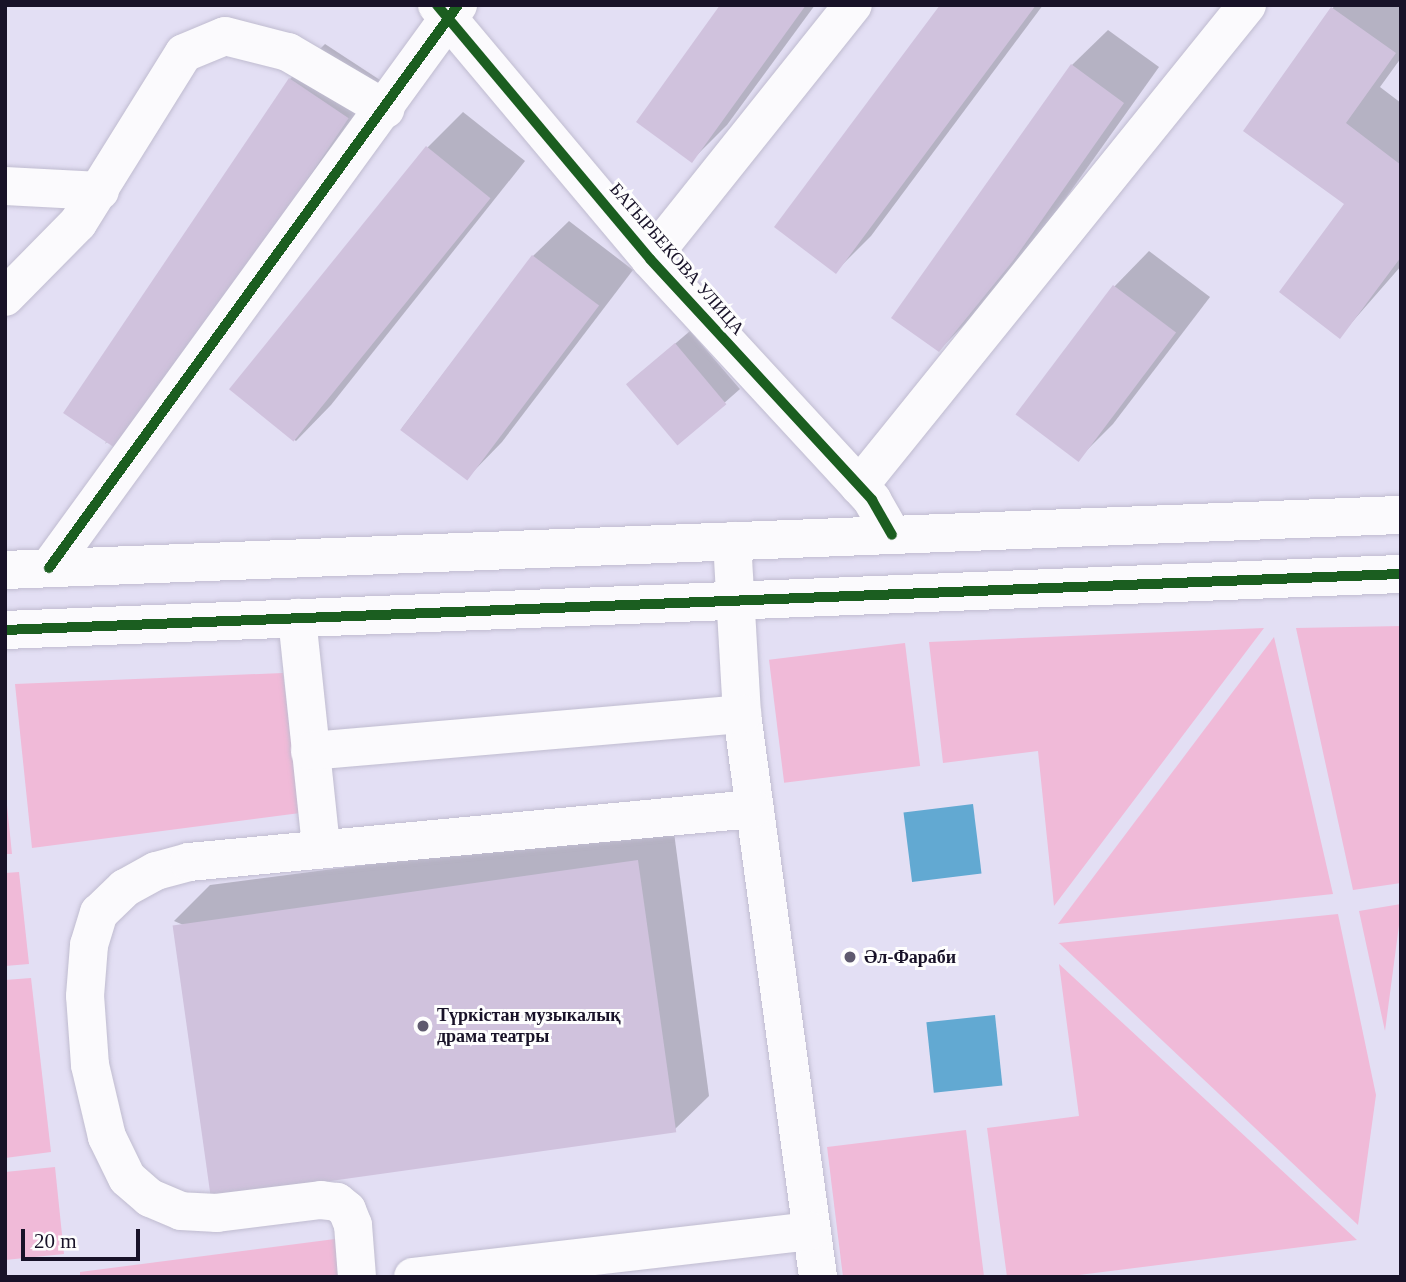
<!DOCTYPE html>
<html>
<head>
<meta charset="utf-8">
<style>
	body { margin:0 }
	#map { position:relative; width:1406px; height:1282px; overflow:hidden; background:#e3dff4; font-family:Georgia,serif }
	div>[style] { position:absolute }
	.green>* { inset:0; background:#f0bad8; transform-origin:0 0 }
	.water>* { inset:0; background:#62a9d2; transform-origin:0 0 }
	.shadow>* { inset:0; background:#0003 }
	.building>* { inset:0; background:#d0c2dd; transform-origin:0 0 }
	.roads { filter:drop-shadow(0 0 2px #c0bcd0) drop-shadow(0 0 2px #c0bcd0) }
	.minor>* { height:38px; margin:-19px; padding:0 19px; transform-origin:19px; border-radius:19px; background:#fbfafd }
	.cycleway>* { height:10px; margin:-5px; padding:0 5px; transform-origin:5px; border-radius:5px; background:#1b5e20 }
	.dots>* { width:19px; height:19px; translate:-50% -50%; box-sizing:border-box; border:4px solid #fefefe; border-radius:50% }
	span { translate:-50% -50%; white-space:nowrap; text-align:center; line-height:1.15; -webkit-text-stroke:6px #fefefe; paint-order:stroke }
	.street-label { font-size:18px; color:#181228 }
	.poi-label { font-size:18px; color:#181228; font-weight:700 }
	.left { translate:0 -50%; text-align:left }
	.frame { position:absolute; inset:0; border:7px solid #181228; pointer-events:none }
	.scale { position:absolute; left:21px; top:1229px; width:119px; height:32px; box-sizing:border-box; border:4px solid #181228; border-top:0; padding-left:9px; font-size:21px; line-height:24px; white-space:nowrap; color:#181228; -webkit-text-stroke:5px #fefefe; paint-order:stroke }
</style>
</head>
<body>
<div id="map">
	<div class="green">
		<div style="clip-path:polygon(1401px 626px,1401px 883px,1353px 890px,1296px 628px)"></div>
		<div style="clip-path:polygon(1264px 628px,1054px 906px,1038px 751px,943px 763px,929px 642px)"></div>
		<div style="clip-path:polygon(1274px 637px,1333px 894px,1058px 924px)"></div>
		<div style="left:905px;top:643px;width:124px;height:137px;rotate:83deg"></div>
		<div style="clip-path:polygon(283px 673px,300px 813px,32px 848px,15px 684px)"></div>
		<div style="clip-path:polygon(5px 786px,12px 854px,5px 854px)"></div>
		<div style="clip-path:polygon(19px 872px,29px 964px,5px 966px,5px 873px)"></div>
		<div style="clip-path:polygon(1401px 904px,1401px 910px,1385px 1031px,1359px 911px)"></div>
		<div style="clip-path:polygon(1338px 914px,1376px 1095px,1358px 1225px,1059px 943px)"></div>
		<div style="clip-path:polygon(1059px 964px,1357px 1240px,1063px 1277px,1007px 1277px,987px 1128px,1079px 1116px)"></div>
		<div style="clip-path:polygon(31px 978px,51px 1152px,5px 1158px,5px 980px)"></div>
		<div style="left:966px;top:1130px;width:148px;height:140px;rotate:83deg"></div>
		<div style="clip-path:polygon(55px 1167px,64px 1254px,5px 1260px,5px 1172px)"></div>
		<div style="clip-path:polygon(335px 1239px,340px 1277px,80px 1277px,80px 1272px)"></div>
	</div>
	<div class="water">
		<div style="left:973px;top:804px;width:70px;height:70px;rotate:83deg"></div>
		<div style="left:995px;top:1015px;width:71px;height:69px;rotate:84deg"></div>
	</div>
	<div class="shadow">
		<div style="clip-path:polygon(723px 5px,815px 5px,727px 125px,692px 160px)"></div>
		<div style="clip-path:polygon(942px 5px,1043px 5px,871px 236px,836px 271px)"></div>
		<div style="clip-path:polygon(1335px 5px,1401px 5px,1401px 58px,1380px 87px,1401px 103px,1401px 266px,1340px 336px,1347px 204px,1245px 130px)"></div>
		<div style="clip-path:polygon(1108px 30px,1159px 67px,1048px 223px,974px 315px,939px 350px,1072px 65px)"></div>
		<div style="clip-path:polygon(325px 44px,383px 82px,140px 408px,105px 444px,290px 79px)"></div>
		<div style="clip-path:polygon(463px 112px,525px 161px,331px 405px,296px 441px,234px 391px,428px 147px)"></div>
		<div style="clip-path:polygon(569px 221px,633px 270px,502px 442px,467px 478px,402px 428px,533px 256px)"></div>
		<div style="clip-path:polygon(1149px 251px,1210px 297px,1113px 424px,1078px 459px,1114px 287px)"></div>
		<div style="clip-path:polygon(690px 331px,740px 389px,679px 443px,642px 372px)"></div>
		<div style="clip-path:polygon(673px 825px,709px 1096px,673px 1131px,174px 921px,210px 885px)"></div>
	</div>
	<div class="building">
		<div style="clip-path:polygon(720px 5px,806px 5px,692px 163px,636px 122px)"></div>
		<div style="clip-path:polygon(940px 5px,1036px 5px,836px 274px,774px 227px)"></div>
		<div style="clip-path:polygon(1331px 7px,1396px 53px,1346px 123px,1401px 165px,1401px 257px,1340px 339px,1279px 292px,1344px 204px,1243px 131px)"></div>
		<div style="clip-path:polygon(1071px 64px,1124px 103px,1013px 261px,939px 352px,891px 318px)"></div>
		<div style="left:289px;top:78px;width:72px;height:404px;rotate:34deg"></div>
		<div style="left:426px;top:146px;width:83px;height:313px;rotate:39deg"></div>
		<div style="left:532px;top:255px;width:84px;height:219px;rotate:37deg"></div>
		<div style="left:1113px;top:285px;width:79px;height:162px;rotate:37deg"></div>
		<div style="left:675px;top:343px;width:80px;height:64px;rotate:50deg"></div>
		<div style="left:638px;top:860px;width:275px;height:470px;rotate:82deg"></div>
	</div>
	<div class="roads">
		<div class="minor">
			<div style="left:437px;top:5px;width:331px;rotate:50deg"></div>
			<div style="left:650px;top:259px;width:328px;rotate:47.3deg"></div>
			<div style="left:872px;top:500px;width:40px;rotate:60.3deg"></div>
			<div style="left:5px;top:186px;width:95px;rotate:3deg"></div>
			<div style="left:650px;top:259px;width:325px;rotate:-51.4deg"></div>
			<div style="left:5px;top:297px;width:104px;rotate:-45.4deg"></div>
			<div style="left:78px;top:223px;width:200px;rotate:-58.1deg"></div>
			<div style="left:184px;top:53px;width:44px;rotate:-22.5deg"></div>
			<div style="left:225px;top:36px;width:65px;rotate:14.3deg"></div>
			<div style="left:288px;top:52px;width:113px;rotate:30.4deg"></div>
			<div style="left:859px;top:486px;width:618px;rotate:-51.11deg"></div>
			<div style="left:732px;top:541px;width:173px;rotate:86.7deg"></div>
			<div style="left:742px;top:714px;width:568px;rotate:82.31deg"></div>
			<div style="left:49px;top:568px;width:696px;rotate:-54deg"></div>
			<div style="left:5px;top:570px;width:1397px;rotate:-2.26deg"></div>
			<div style="left:297px;top:618px;width:231px;rotate:84deg"></div>
			<div style="left:5px;top:630px;width:1397px;rotate:-2.3deg"></div>
			<div style="left:310px;top:751px;width:434px;rotate:-4.9deg"></div>
			<div style="left:357px;top:1277px;width:52px;rotate:-94.4deg"></div>
			<div style="left:353px;top:1225px;width:16px;rotate:-112deg"></div>
			<div style="left:347px;top:1210px;width:13px;rotate:-141deg"></div>
			<div style="left:337px;top:1202px;width:16px;rotate:-173deg"></div>
			<div style="left:321px;top:1200px;width:105px;rotate:172.9deg"></div>
			<div style="left:217px;top:1213px;width:36px;rotate:-177deg"></div>
			<div style="left:181px;top:1211px;width:34px;rotate:-157deg"></div>
			<div style="left:150px;top:1198px;width:30px;rotate:-139deg"></div>
			<div style="left:127px;top:1178px;width:46px;rotate:-116deg"></div>
			<div style="left:107px;top:1137px;width:74px;rotate:-103.3deg"></div>
			<div style="left:90px;top:1065px;width:69px;rotate:-94.1deg"></div>
			<div style="left:85px;top:996px;width:51px;rotate:-85.5deg"></div>
			<div style="left:89px;top:945px;width:34px;rotate:-73deg"></div>
			<div style="left:99px;top:913px;width:36px;rotate:-44deg"></div>
			<div style="left:125px;top:888px;width:35px;rotate:-29deg"></div>
			<div style="left:156px;top:871px;width:34px;rotate:-15deg"></div>
			<div style="left:189px;top:862px;width:566px;rotate:-5.37deg"></div>
			<div style="left:413px;top:1277px;width:400px;rotate:-6.6deg"></div>
		</div>
	</div>
	<div class="cycleway">
		<div style="left:437px;top:5px;width:331px;rotate:50deg"></div>
		<div style="left:650px;top:259px;width:328px;rotate:47.3deg"></div>
		<div style="left:872px;top:500px;width:40px;rotate:60.3deg"></div>
		<div style="left:49px;top:568px;width:696px;rotate:-54deg"></div>
		<div style="left:5px;top:630px;width:1397px;rotate:-2.3deg"></div>
	</div>
	<div class="dots">
		<div style="left:850px;top:957px;background:#5f5a6f"></div>
		<div style="left:423px;top:1026px;background:#5f5a6f"></div>
	</div>
	<div class="street-label">
		<span style="left:677px;top:259px;rotate:49deg">БАТЫРБЕКОВА УЛИЦА</span>
	</div>
	<div class="poi-label">
		<span class="left" style="left:864px;top:957px">Әл-Фараби</span>
		<span class="left" style="left:437px;top:1026px">Түркістан музыкалық<br>драма театры</span>
	</div>
	<div class="frame"></div>
	<div class="scale">20 m</div>
</div>
</body>
</html>
